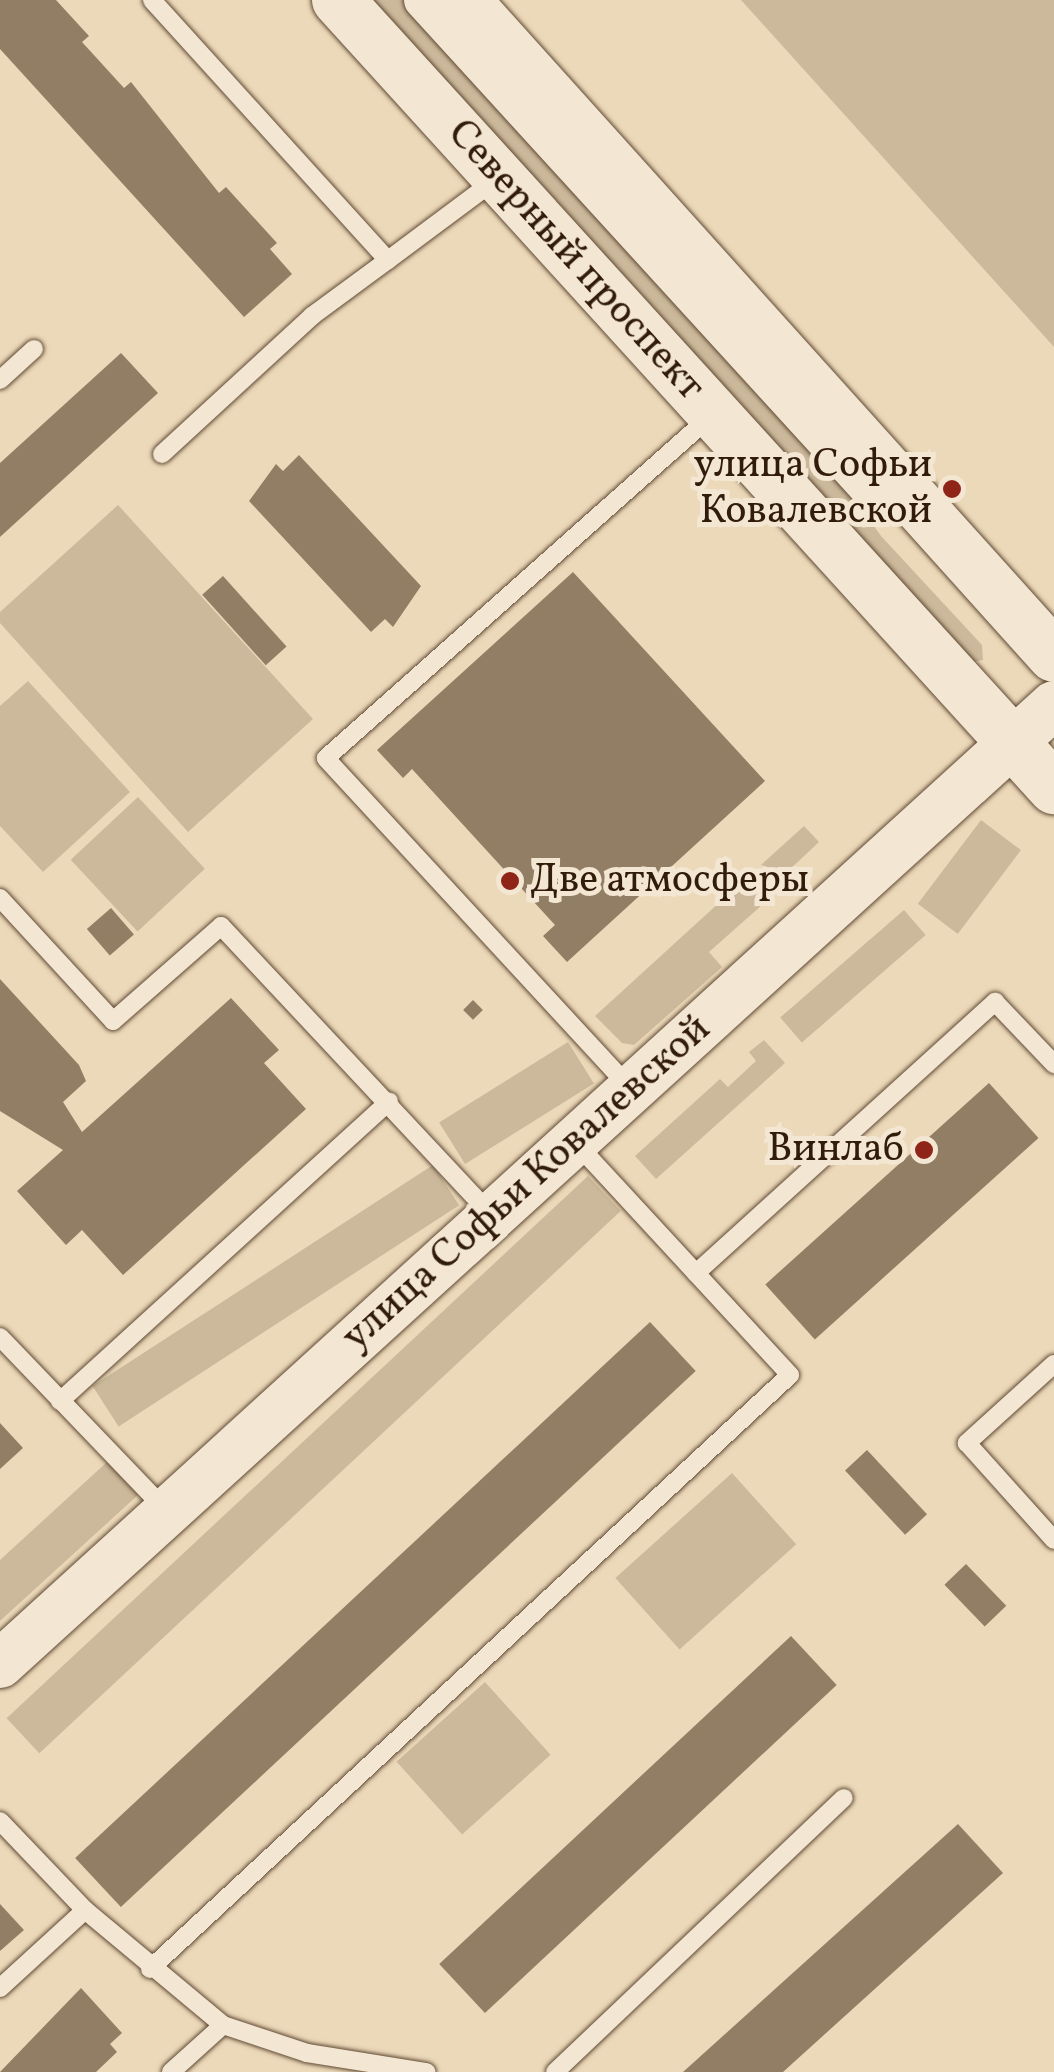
<!DOCTYPE html>
<html>
<head>
<meta charset="utf-8">
<style>
	body { margin:0 }
	#map { position:relative; width:1054px; height:2072px; overflow:hidden; background:#ecd9b9; font-family:Vollkorn,serif }
	div>[style] { position:absolute }
	.green>* { inset:0; background:#ccb99b; transform-origin:0 0 }
	.building>* { inset:0; background:#927e65; transform-origin:0 0 }
	.roads { filter:drop-shadow(0 0 2px #604a35) drop-shadow(0 0 2px #604a35) }
	.service>* { height:18px; margin:-9px; padding:0 9px; transform-origin:9px; border-radius:9px; background:#f3e6d2 }
	.minor>* { height:38px; margin:-19px; padding:0 19px; transform-origin:19px; border-radius:19px; background:#f3e6d2 }
	.tertiary>* { height:48px; margin:-24px; padding:0 24px; transform-origin:24px; border-radius:24px; background:#f3e6d2 }
	.secondary>* { height:52px; margin:-26px; padding:0 26px; transform-origin:26px; border-radius:26px; background:#f3e6d2 }
	.dots>* { width:28px; height:28px; translate:-50% -50%; box-sizing:border-box; border:5px solid #f3e6d2; border-radius:50% }
	span { translate:-50% -50%; white-space:nowrap; text-align:center; line-height:1.15; -webkit-text-stroke:10px #f3e6d2; paint-order:stroke }
	.street-label { font-size:40px; color:#311b09 }
	.poi-label { font-size:40px; color:#311b09 }
	.right { translate:-100% -50%; text-align:right }
	.left { translate:0 -50%; text-align:left }
</style>
</head>
<body>
<div id="map">
	<div class="green">
		<div style="clip-path:polygon(370px 0,412px 0,812px 440px,881px 536px,982px 645px,983px 660px,972px 662px)"></div>
		<div style="clip-path:polygon(741px 0,1054px 0,1054px 347px)"></div>
		<div style="clip-path:polygon(118px 505px,313px 719px,188px 832px,0 623px,0 612px)"></div>
		<div style="clip-path:polygon(28px 681px,130px 792px,43px 872px,0 826px,0 706px)"></div>
		<div style="left:138px;top:797px;width:98px;height:92px;rotate:47deg"></div>
		<div style="left:981px;top:820px;width:50px;height:105px;rotate:37deg"></div>
		<div style="clip-path:polygon(804px 826px,819px 842px,786px 873px,761px 865px)"></div>
		<div style="clip-path:polygon(755px 870px,787px 883px,709px 952px,722px 967px,634px 1045px,622px 1043px,595px 1016px)"></div>
		<div style="left:904px;top:910px;width:33px;height:164px;rotate:49deg"></div>
		<div style="clip-path:polygon(764px 1040px,785px 1063px,656px 1179px,635px 1156px,720px 1079px,728px 1087px,756px 1061px,749px 1052px)"></div>
		<div style="left:568px;top:1042px;width:49px;height:152px;rotate:58deg"></div>
		<div style="left:433px;top:1165px;width:48px;height:406px;rotate:57deg"></div>
		<div style="left:588px;top:1176px;width:48px;height:795px;rotate:47deg"></div>
		<div style="clip-path:polygon(107px 1462px,138px 1495px,0 1621px,0 1560px)"></div>
		<div style="left:732px;top:1473px;width:96px;height:157px;rotate:48deg"></div>
		<div style="left:485px;top:1682px;width:98px;height:119px;rotate:48deg"></div>
	</div>
	<div class="building">
		<div style="clip-path:polygon(0 0,56px 0,89px 36px,82px 42px,124px 88px,131px 82px,219px 193px,226px 187px,277px 243px,270px 249px,292px 274px,244px 317px,0 49px)"></div>
		<div style="clip-path:polygon(121px 353px,158px 393px,0 537px,0 463px)"></div>
		<div style="clip-path:polygon(299px 455px,421px 586px,393px 627px,385px 619px,371px 632px,249px 501px,276px 464px,283px 471px)"></div>
		<div style="clip-path:polygon(573px 572px,765px 781px,567px 962px,543px 936px,555px 925px,412px 769px,403px 778px,377px 750px)"></div>
		<div style="left:223px;top:576px;width:95px;height:28px;rotate:48deg"></div>
		<div style="left:111px;top:908px;width:35px;height:32px;rotate:49deg"></div>
		<div style="clip-path:polygon(0 979px,79px 1065px,86px 1081px,63px 1102px,82px 1132px,231px 998px,279px 1050px,264px 1063px,306px 1109px,123px 1275px,82px 1230px,66px 1245px,17px 1191px,63px 1150px,0 1111px)"></div>
		<div style="left:473px;top:1000px;width:14px;height:14px;rotate:45deg"></div>
		<div style="left:989px;top:1083px;width:74px;height:301px;rotate:48deg"></div>
		<div style="left:650px;top:1322px;width:67px;height:786px;rotate:47deg"></div>
		<div style="clip-path:polygon(0 1423px,23px 1448px,0 1469px)"></div>
		<div style="left:867px;top:1450px;width:88px;height:30px;rotate:47deg"></div>
		<div style="left:966px;top:1564px;width:58px;height:30px;rotate:46deg"></div>
		<div style="left:791px;top:1636px;width:67px;height:481px;rotate:47deg"></div>
		<div style="clip-path:polygon(958px 1824px,1003px 1873px,783px 2072px,683px 2072px)"></div>
		<div style="clip-path:polygon(0 1904px,24px 1930px,0 1951px)"></div>
		<div style="clip-path:polygon(81px 1988px,122px 2033px,110px 2044px,117px 2052px,96px 2072px,0 2072px)"></div>
	</div>
	<div class="roads">
		<div class="service">
			<div style="left:152px;top:0;width:351px;rotate:47.8deg"></div>
			<div style="left:388px;top:260px;width:132px;rotate:-36.7deg"></div>
			<div style="left:0;top:380px;width:46px;rotate:-42.4deg"></div>
			<div style="left:162px;top:454px;width:204px;rotate:-42.6deg"></div>
			<div style="left:312px;top:316px;width:94px;rotate:-36.4deg"></div>
			<div style="left:0;top:898px;width:167px;rotate:47.4deg"></div>
			<div style="left:113px;top:1021px;width:144px;rotate:-41.3deg"></div>
			<div style="left:221px;top:926px;width:397px;rotate:46.9deg"></div>
			<div style="left:631px;top:1089px;width:450px;rotate:-132.7deg"></div>
			<div style="left:326px;top:758px;width:515px;rotate:-41.62deg"></div>
			<div style="left:696px;top:1273px;width:404px;rotate:-42.2deg"></div>
			<div style="left:995px;top:1002px;width:86px;rotate:46.4deg"></div>
			<div style="left:0;top:1337px;width:241px;rotate:46.2deg"></div>
			<div style="left:1054px;top:1364px;width:118px;rotate:137.8deg"></div>
			<div style="left:967px;top:1443px;width:130px;rotate:48.1deg"></div>
			<div style="left:60px;top:1401px;width:445px;rotate:-42.3deg"></div>
			<div style="left:0;top:1821px;width:123px;rotate:46.3deg"></div>
			<div style="left:85px;top:1910px;width:180px;rotate:39.8deg"></div>
			<div style="left:223px;top:2025px;width:89px;rotate:18.4deg"></div>
			<div style="left:307px;top:2053px;width:121px;rotate:9.1deg"></div>
			<div style="left:150px;top:1969px;width:873px;rotate:-42.87deg"></div>
			<div style="left:790px;top:1375px;width:317px;rotate:-132.7deg"></div>
			<div style="left:0;top:1988px;width:115px;rotate:-42.5deg"></div>
			<div style="left:171px;top:2072px;width:70px;rotate:-42.1deg"></div>
			<div style="left:555px;top:2072px;width:398px;rotate:-43.5deg"></div>
		</div>
		<div class="minor">
			<div style="left:423px;top:0;width:667px;rotate:47.61deg"></div>
		</div>
		<div class="tertiary">
			<div style="left:0;top:1664px;width:1425px;rotate:-42.3deg"></div>
		</div>
		<div class="secondary">
			<div style="left:338px;top:0;width:1065px;rotate:47.74deg"></div>
			<div style="left:464px;top:0;width:882px;rotate:48.03deg"></div>
		</div>
	</div>
	<div class="dots">
		<div style="left:952px;top:489px;background:#8f2418"></div>
		<div style="left:510px;top:881px;background:#8f2418"></div>
		<div style="left:924px;top:1150px;background:#8f2418"></div>
	</div>
	<div class="street-label">
		<span style="left:575px;top:261px;rotate:48deg">Северный проспект</span>
		<span style="left:527px;top:1184px;rotate:-42deg">улица Софьи Ковалевской</span>
	</div>
	<div class="poi-label">
		<span class="right" style="left:932px;top:489px">улица Софьи<br>Ковалевской</span>
		<span class="left" style="left:530px;top:881px">Две атмосферы</span>
		<span class="right" style="left:904px;top:1150px">Винлаб</span>
	</div>
</div>
</body>
</html>
